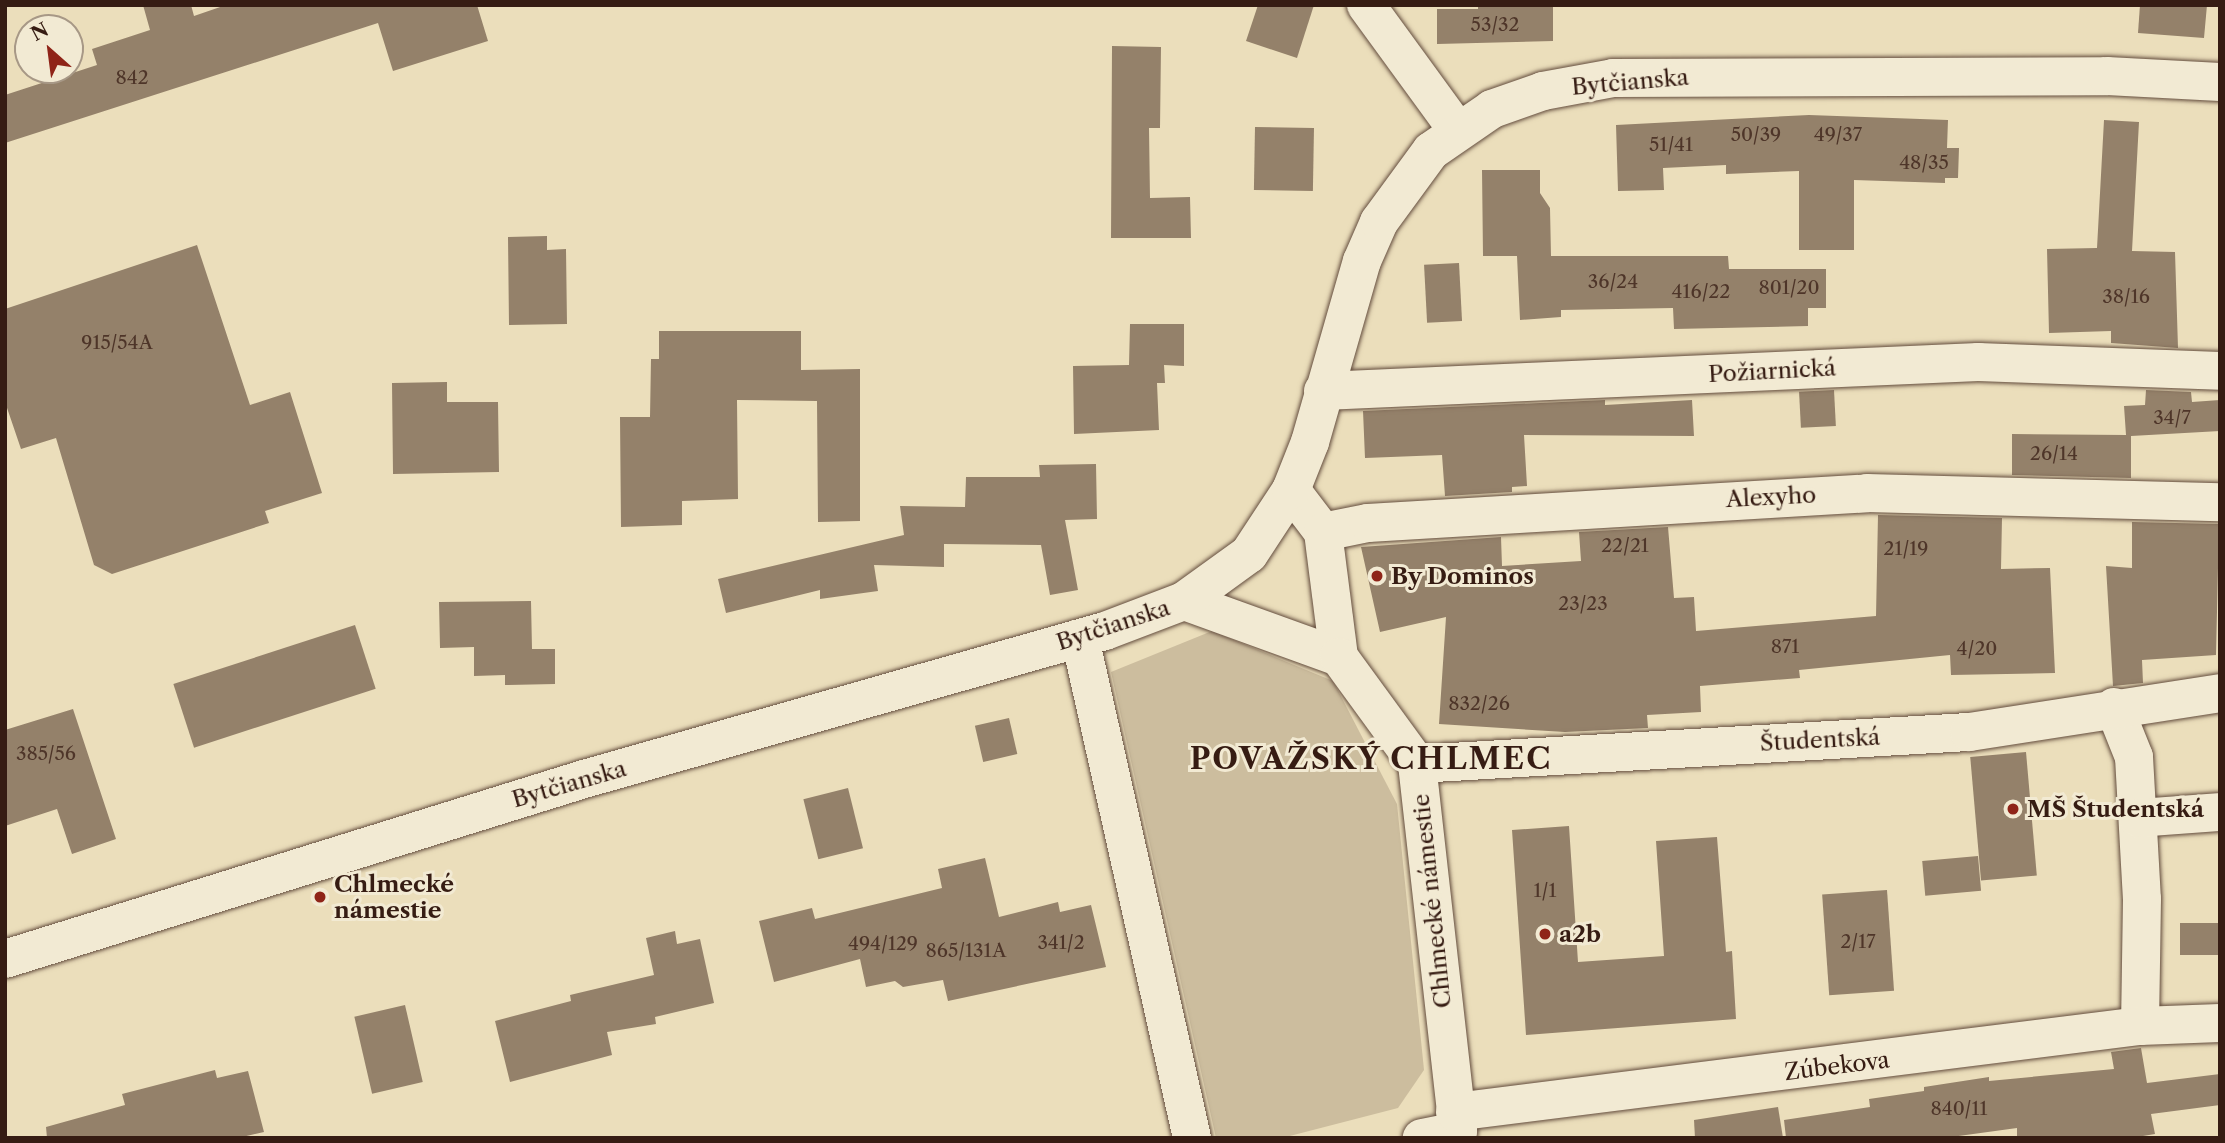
<!DOCTYPE html>
<html>
<head>
<meta charset="utf-8">
<style>
	body { margin:0 }
	#map { position:relative; width:2225px; height:1143px; overflow:hidden; background:#ebdebb; font-family:"Libre Caslon Text",serif }
	div>[style] { position:absolute }
	.green>* { inset:0; background:#ccbd9e }
	.building>* { inset:0; background:#94816a; transform-origin:0 0 }
	.roads { filter:drop-shadow(0 0 2px #634c3d) drop-shadow(0 0 2px #634c3d) }
	.minor>* { height:38px; margin:-19px; padding:0 19px; transform-origin:19px; border-radius:19px; background:#f2ead3 }
	.secondary>* { height:38px; margin:-19px; padding:0 19px; transform-origin:19px; border-radius:19px; background:#f2ead3 }
	.dots>* { width:19px; height:19px; translate:-50% -50%; box-sizing:border-box; border:4px solid #f2ead3; border-radius:50% }
	span { translate:-50% -50%; white-space:nowrap; text-align:center; line-height:1.15; -webkit-text-stroke:6px #f2ead3; paint-order:stroke }
	.number-label { font-size:19px; color:#4e3529 }
	.number-label span { -webkit-text-stroke-width:0 }
	.street-label { font-size:23px; color:#361c13 }
	.poi-label { font-size:23px; color:#361c13; font-weight:700 }
	.left { translate:0 -50%; text-align:left }
	.district-label { font-size:30px; color:#361c13; font-weight:700; letter-spacing:2px }
	.frame { position:absolute; inset:0; border:7px solid #361c13; pointer-events:none }
	.north { position:absolute; left:14px; top:14px; width:70px; height:70px; box-sizing:border-box; background:#f2ead3; border:2px solid #a79886; border-radius:50%; rotate:332deg; font-size:19px; font-weight:700; line-height:28px; text-align:center; color:#361c13 }
	.north::after { content:''; display:block; margin:auto; width:24px; height:32px; background:#8f2418; clip-path:polygon(50% 0,100% 100%,50% 72%,0 100%) }
</style>
</head>
<body>
<div id="map">
	<div class="green">
		<div style="clip-path:polygon(1212px 631px,1333px 681px,1397px 804px,1424px 1070px,1398px 1108px,1282px 1138px,1216px 1138px,1111px 672px)"></div>
	</div>
	<div class="building">
		<div style="clip-path:polygon(143px 5px,191px 5px,194px 16px,226px 5px,477px 5px,488px 41px,393px 71px,378px 23px,5px 143px,5px 95px,97px 65px,92px 49px,150px 30px)"></div>
		<div style="clip-path:polygon(1258px 5px,1314px 5px,1297px 58px,1246px 41px)"></div>
		<div style="clip-path:polygon(1478px 5px,1553px 5px,1553px 41px,1437px 44px,1437px 9px,1478px 9px)"></div>
		<div style="clip-path:polygon(2140px 5px,2207px 5px,2204px 38px,2138px 33px)"></div>
		<div style="clip-path:polygon(1112px 46px,1161px 47px,1160px 128px,1149px 128px,1150px 198px,1190px 197px,1191px 238px,1111px 238px)"></div>
		<div style="clip-path:polygon(1809px 115px,1948px 120px,1947px 148px,1959px 148px,1958px 178px,1945px 178px,1945px 183px,1854px 180px,1854px 250px,1799px 250px,1799px 171px,1726px 174px,1726px 165px,1663px 168px,1664px 190px,1618px 191px,1616px 125px)"></div>
		<div style="clip-path:polygon(2104px 120px,2139px 122px,2132px 251px,2175px 252px,2178px 348px,2111px 343px,2111px 331px,2049px 333px,2047px 249px,2097px 248px)"></div>
		<div style="left:1255px;top:127px;width:59px;height:63px;rotate:1deg"></div>
		<div style="clip-path:polygon(1482px 170px,1540px 170px,1540px 193px,1550px 208px,1551px 256px,1728px 256px,1729px 269px,1826px 269px,1826px 308px,1808px 308px,1808px 326px,1674px 329px,1673px 308px,1561px 310px,1561px 317px,1520px 320px,1517px 256px,1483px 256px)"></div>
		<div style="clip-path:polygon(547px 236px,547px 250px,566px 249px,567px 324px,509px 325px,508px 237px)"></div>
		<div style="clip-path:polygon(197px 245px,250px 405px,290px 392px,322px 493px,265px 511px,269px 523px,112px 574px,94px 565px,56px 438px,21px 449px,5px 402px,5px 309px)"></div>
		<div style="left:1459px;top:263px;width:58px;height:35px;rotate:87deg"></div>
		<div style="clip-path:polygon(1130px 324px,1184px 324px,1184px 366px,1164px 365px,1165px 383px,1157px 383px,1159px 430px,1074px 434px,1073px 366px,1129px 365px)"></div>
		<div style="clip-path:polygon(659px 331px,801px 331px,801px 370px,860px 369px,860px 521px,818px 522px,817px 401px,737px 400px,738px 499px,682px 501px,682px 525px,621px 527px,620px 417px,650px 417px,651px 359px,659px 359px)"></div>
		<div style="clip-path:polygon(447px 382px,447px 402px,498px 402px,499px 472px,393px 474px,392px 383px)"></div>
		<div style="left:1834px;top:390px;width:36px;height:35px;rotate:87deg"></div>
		<div style="clip-path:polygon(2146px 390px,2191px 392px,2192px 402px,2220px 400px,2220px 431px,2131px 436px,2131px 478px,2012px 475px,2012px 434px,2126px 435px,2124px 406px,2145px 405px)"></div>
		<div style="clip-path:polygon(1605px 400px,1605px 405px,1692px 400px,1694px 436px,1524px 435px,1527px 486px,1512px 487px,1512px 492px,1445px 496px,1442px 455px,1365px 458px,1363px 411px)"></div>
		<div style="clip-path:polygon(1096px 464px,1097px 519px,1065px 520px,1078px 590px,1050px 595px,1041px 545px,944px 544px,944px 567px,874px 565px,878px 591px,820px 599px,820px 590px,726px 613px,718px 579px,904px 535px,900px 506px,965px 507px,966px 477px,1040px 477px,1039px 465px)"></div>
		<div style="clip-path:polygon(1878px 515px,2002px 518px,2001px 569px,2050px 568px,2055px 673px,1951px 675px,1950px 655px,1799px 670px,1800px 678px,1700px 686px,1701px 712px,1647px 715px,1648px 728px,1565px 732px,1439px 724px,1446px 617px,1380px 632px,1361px 547px,1501px 537px,1502px 566px,1581px 561px,1579px 532px,1668px 527px,1674px 598px,1694px 597px,1696px 631px,1876px 616px)"></div>
		<div style="clip-path:polygon(2132px 522px,2219px 524px,2216px 655px,2142px 660px,2143px 683px,2113px 686px,2106px 566px,2132px 568px)"></div>
		<div style="clip-path:polygon(531px 601px,532px 649px,555px 649px,555px 684px,505px 685px,505px 675px,474px 676px,474px 647px,440px 648px,439px 602px)"></div>
		<div style="left:355px;top:625px;width:67px;height:191px;rotate:72deg"></div>
		<div style="clip-path:polygon(73px 709px,116px 839px,72px 854px,57px 809px,5px 826px,5px 730px)"></div>
		<div style="left:1009px;top:718px;width:37px;height:35px;rotate:77deg"></div>
		<div style="left:2026px;top:752px;width:124px;height:56px;rotate:85deg"></div>
		<div style="left:848px;top:788px;width:62px;height:46px;rotate:76deg"></div>
		<div style="clip-path:polygon(1569px 826px,1578px 962px,1664px 956px,1656px 841px,1717px 837px,1726px 952px,1732px 951px,1736px 1019px,1526px 1035px,1512px 830px)"></div>
		<div style="left:1978px;top:856px;width:35px;height:56px;rotate:85deg"></div>
		<div style="clip-path:polygon(985px 858px,999px 917px,1058px 902px,1060px 912px,1091px 905px,1106px 967px,948px 1001px,943px 980px,903px 987px,895px 981px,866px 987px,860px 959px,774px 982px,759px 921px,812px 908px,815px 919px,942px 888px,938px 869px)"></div>
		<div style="left:1887px;top:890px;width:101px;height:65px;rotate:86deg"></div>
		<div style="left:2220px;top:923px;width:32px;height:40px;rotate:90deg"></div>
		<div style="clip-path:polygon(675px 931px,677px 944px,700px 939px,714px 1003px,655px 1017px,656px 1024px,607px 1032px,612px 1055px,510px 1082px,495px 1021px,571px 1001px,570px 995px,654px 975px,646px 938px)"></div>
		<div style="left:405px;top:1005px;width:79px;height:52px;rotate:77deg"></div>
		<div style="clip-path:polygon(2141px 1048px,2147px 1083px,2220px 1074px,2220px 1105px,2151px 1114px,2155px 1134px,2131px 1138px,2017px 1138px,2017px 1128px,1944px 1138px,1786px 1138px,1784px 1120px,1870px 1107px,1869px 1099px,1924px 1091px,1924px 1087px,1989px 1077px,1989px 1081px,2114px 1069px,2111px 1052px)"></div>
		<div style="clip-path:polygon(215px 1070px,217px 1078px,248px 1071px,264px 1132px,238px 1138px,47px 1138px,46px 1127px,125px 1105px,122px 1094px)"></div>
		<div style="clip-path:polygon(1778px 1107px,1783px 1138px,1695px 1138px,1694px 1120px)"></div>
	</div>
	<div class="roads">
		<div class="minor">
			<div style="left:1366px;top:5px;width:155px;rotate:53.9deg"></div>
			<div style="left:1323px;top:391px;width:656px;rotate:-2.54deg"></div>
			<div style="left:1978px;top:362px;width:242px;rotate:2.1deg"></div>
			<div style="left:1291px;top:490px;width:53px;rotate:52.7deg"></div>
			<div style="left:1323px;top:532px;width:126px;rotate:82.7deg"></div>
			<div style="left:1323px;top:532px;width:46px;rotate:-11.3deg"></div>
			<div style="left:1368px;top:523px;width:500px;rotate:-3.4deg"></div>
			<div style="left:1867px;top:493px;width:353px;rotate:1.5deg"></div>
			<div style="left:1184px;top:601px;width:165px;rotate:19.9deg"></div>
			<div style="left:1339px;top:657px;width:132px;rotate:53.9deg"></div>
			<div style="left:1417px;top:764px;width:369px;rotate:83.6deg"></div>
			<div style="left:1458px;top:1131px;width:37px;rotate:169deg"></div>
			<div style="left:1080px;top:638px;width:512px;rotate:77.37deg"></div>
			<div style="left:2114px;top:707px;width:54px;rotate:68.2deg"></div>
			<div style="left:2134px;top:757px;width:142px;rotate:86.8deg"></div>
			<div style="left:2142px;top:899px;width:127px;rotate:90.9deg"></div>
			<div style="left:1417px;top:764px;width:553px;rotate:-3.32deg"></div>
			<div style="left:1969px;top:732px;width:254px;rotate:-8.8deg"></div>
			<div style="left:2138px;top:818px;width:82px;rotate:-4.2deg"></div>
			<div style="left:1455px;top:1112px;width:690px;rotate:-7.16deg"></div>
			<div style="left:2140px;top:1026px;width:80px;rotate:-2.1deg"></div>
		</div>
		<div class="secondary">
			<div style="left:5px;top:959px;width:606px;rotate:-17.27deg"></div>
			<div style="left:584px;top:779px;width:542px;rotate:-15.86deg"></div>
			<div style="left:1105px;top:631px;width:85px;rotate:-20.8deg"></div>
			<div style="left:1184px;top:601px;width:80px;rotate:-35.9deg"></div>
			<div style="left:1249px;top:554px;width:77px;rotate:-56.7deg"></div>
			<div style="left:1291px;top:490px;width:52px;rotate:-68.4deg"></div>
			<div style="left:1310px;top:442px;width:188px;rotate:-74deg"></div>
			<div style="left:1362px;top:261px;width:43px;rotate:-66.4deg"></div>
			<div style="left:1379px;top:222px;width:88px;rotate:-53.8deg"></div>
			<div style="left:1431px;top:151px;width:74px;rotate:-34.5deg"></div>
			<div style="left:1492px;top:109px;width:54px;rotate:-19.4deg"></div>
			<div style="left:1543px;top:91px;width:71px;rotate:-10.5deg"></div>
			<div style="left:1613px;top:78px;width:494px;rotate:-0.2deg"></div>
			<div style="left:2107px;top:76px;width:113px;rotate:3deg"></div>
		</div>
	</div>
	<div class="dots">
		<div style="left:1377px;top:576px;background:#8f2418"></div>
		<div style="left:2013px;top:809px;background:#8f2418"></div>
		<div style="left:320px;top:897px;background:#8f2418"></div>
		<div style="left:1545px;top:934px;background:#8f2418"></div>
	</div>
	<div class="number-label">
		<span style="left:1495px;top:25px">53/32</span>
		<span style="left:132px;top:78px">842</span>
		<span style="left:1756px;top:135px">50/39</span>
		<span style="left:1838px;top:135px">49/37</span>
		<span style="left:1671px;top:145px">51/41</span>
		<span style="left:1924px;top:163px">48/35</span>
		<span style="left:1613px;top:282px">36/24</span>
		<span style="left:1789px;top:288px">801/20</span>
		<span style="left:1701px;top:292px">416/22</span>
		<span style="left:2126px;top:297px">38/16</span>
		<span style="left:117px;top:343px">915/54A</span>
		<span style="left:2172px;top:418px">34/7</span>
		<span style="left:2054px;top:454px">26/14</span>
		<span style="left:1625px;top:546px">22/21</span>
		<span style="left:1906px;top:549px">21/19</span>
		<span style="left:1583px;top:604px">23/23</span>
		<span style="left:1785px;top:647px">871</span>
		<span style="left:1977px;top:649px">4/20</span>
		<span style="left:1479px;top:704px">832/26</span>
		<span style="left:46px;top:754px">385/56</span>
		<span style="left:1545px;top:891px">1/1</span>
		<span style="left:1858px;top:942px">2/17</span>
		<span style="left:1061px;top:943px">341/2</span>
		<span style="left:883px;top:944px">494/129</span>
		<span style="left:966px;top:951px">865/131A</span>
		<span style="left:1959px;top:1109px">840/11</span>
	</div>
	<div class="street-label">
		<span style="left:1630px;top:82px;rotate:-5deg">Bytčianska</span>
		<span style="left:1772px;top:371px;rotate:-3deg">Požiarnická</span>
		<span style="left:1771px;top:497px;rotate:-3deg">Alexyho</span>
		<span style="left:1113px;top:625px;rotate:-18deg">Bytčianska</span>
		<span style="left:1820px;top:740px;rotate:-3deg">Študentská</span>
		<span style="left:569px;top:784px;rotate:-16deg">Bytčianska</span>
		<span style="left:1432px;top:901px;rotate:-96deg">Chlmecké námestie</span>
		<span style="left:1837px;top:1066px;rotate:-7deg">Zúbekova</span>
	</div>
	<div class="poi-label">
		<span class="left" style="left:1391px;top:576px">By Dominos</span>
		<span class="left" style="left:2027px;top:809px">MŠ Študentská</span>
		<span class="left" style="left:334px;top:897px">Chlmecké<br>námestie</span>
		<span class="left" style="left:1559px;top:934px">a2b</span>
	</div>
	<div class="district-label">
		<span style="left:1371px;top:759px">POVAŽSKÝ CHLMEC</span>
	</div>
	<div class="frame"></div>
	<div class="north">N</div>
</div>
</body>
</html>
